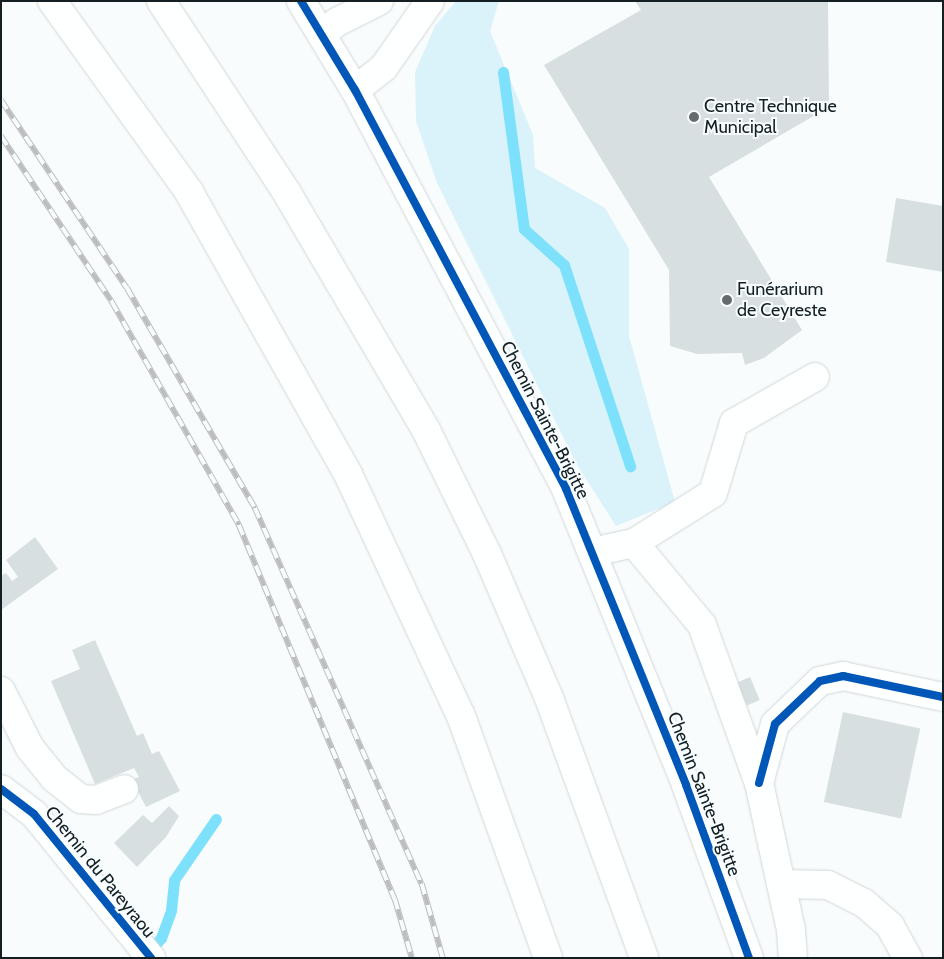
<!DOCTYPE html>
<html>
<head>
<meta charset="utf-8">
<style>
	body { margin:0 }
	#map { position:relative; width:944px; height:959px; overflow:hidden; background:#f9fcfd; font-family:Cabin,sans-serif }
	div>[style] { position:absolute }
	.green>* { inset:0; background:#daf2f9 }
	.stream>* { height:11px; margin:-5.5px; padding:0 5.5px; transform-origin:5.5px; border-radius:5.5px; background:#7de1fc }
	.building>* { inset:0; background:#d8dfe1; transform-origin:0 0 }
	.roads { filter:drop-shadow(0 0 1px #d0d7d9) drop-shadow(0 0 1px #d0d7d9) }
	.minor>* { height:28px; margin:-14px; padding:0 14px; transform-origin:14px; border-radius:14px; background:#feffff }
	.highway>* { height:28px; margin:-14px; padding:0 14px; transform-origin:14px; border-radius:14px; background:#feffff }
	.rail>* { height:5.5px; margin-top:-2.75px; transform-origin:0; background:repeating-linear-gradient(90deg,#f7fdff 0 11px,#bcbdbe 0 22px); box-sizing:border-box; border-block:1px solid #bcbdbe }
	.cycleway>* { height:8px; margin:-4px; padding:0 4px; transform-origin:4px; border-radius:4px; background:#0057b8 }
	.dots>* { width:14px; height:14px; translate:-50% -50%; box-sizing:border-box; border:2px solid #f7fdff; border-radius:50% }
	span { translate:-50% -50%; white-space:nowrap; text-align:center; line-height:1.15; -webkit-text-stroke:4px #f7fdff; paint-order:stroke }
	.poi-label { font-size:18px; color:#141f23 }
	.left { translate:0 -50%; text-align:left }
	.street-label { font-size:18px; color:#141f23 }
	.frame { position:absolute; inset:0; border:2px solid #141f23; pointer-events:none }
</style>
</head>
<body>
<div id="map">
	<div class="green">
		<div style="clip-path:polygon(456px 1px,499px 1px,490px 31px,533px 135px,535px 168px,605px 208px,629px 249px,629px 336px,675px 502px,616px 526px,577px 465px,437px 183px,416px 121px,415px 72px,435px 26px)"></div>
	</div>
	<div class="stream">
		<div style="left:503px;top:72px;width:158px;rotate:82.4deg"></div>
		<div style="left:524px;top:229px;width:54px;rotate:42deg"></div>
		<div style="left:564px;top:265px;width:212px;rotate:71.8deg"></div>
		<div style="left:147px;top:954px;width:21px;rotate:-49deg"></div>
		<div style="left:161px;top:938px;width:30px;rotate:-70deg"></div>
		<div style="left:171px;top:910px;width:30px;rotate:-84deg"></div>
		<div style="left:174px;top:880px;width:74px;rotate:-55.5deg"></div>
	</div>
	<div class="building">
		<div style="clip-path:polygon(635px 1px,828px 1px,829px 107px,709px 177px,802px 330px,764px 358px,745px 365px,742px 353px,697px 354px,670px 346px,669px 270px,544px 65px,641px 10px)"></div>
		<div style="clip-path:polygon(896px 198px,943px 206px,943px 272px,886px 262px)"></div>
		<div style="clip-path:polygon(35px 537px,58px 569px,1px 610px,1px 576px,6px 573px,12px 581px,18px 577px,6px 560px)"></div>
		<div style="clip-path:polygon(95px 640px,137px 736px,143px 733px,152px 754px,159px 751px,180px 791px,146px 807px,132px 780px,139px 777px,134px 768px,95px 784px,51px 681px,80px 669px,72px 650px)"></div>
		<div style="left:750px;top:677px;width:25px;height:14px;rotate:67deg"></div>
		<div style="left:843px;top:712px;width:79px;height:92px;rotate:12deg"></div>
		<div style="clip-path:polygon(169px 806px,179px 816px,166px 837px,137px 867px,114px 843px,143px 815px,152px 823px)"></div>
	</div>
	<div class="roads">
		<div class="minor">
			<div style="left:301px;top:1px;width:104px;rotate:58.8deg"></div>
			<div style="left:355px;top:90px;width:451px;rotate:62.1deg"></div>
			<div style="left:566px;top:489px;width:319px;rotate:67.9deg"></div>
			<div style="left:686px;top:785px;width:184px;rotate:70deg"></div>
			<div style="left:322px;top:34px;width:19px;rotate:-39deg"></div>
			<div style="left:337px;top:22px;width:47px;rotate:-26.6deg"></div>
			<div style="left:355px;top:90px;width:37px;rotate:-38deg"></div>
			<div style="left:384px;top:67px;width:80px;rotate:-55.1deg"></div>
			<div style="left:634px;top:543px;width:93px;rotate:-32.3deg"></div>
			<div style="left:713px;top:493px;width:73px;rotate:-73.3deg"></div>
			<div style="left:734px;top:423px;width:93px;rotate:-29.6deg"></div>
			<div style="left:592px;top:552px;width:43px;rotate:-12.1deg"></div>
			<div style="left:634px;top:543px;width:107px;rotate:50.3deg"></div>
			<div style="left:702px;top:625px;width:168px;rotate:70.2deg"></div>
			<div style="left:759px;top:783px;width:150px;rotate:77.7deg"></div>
			<div style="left:791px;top:930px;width:28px;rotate:86deg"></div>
			<div style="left:1px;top:691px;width:64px;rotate:63deg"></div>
			<div style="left:30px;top:748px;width:38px;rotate:51deg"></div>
			<div style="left:54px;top:778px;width:34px;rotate:38deg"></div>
			<div style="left:81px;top:799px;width:15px;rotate:4deg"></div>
			<div style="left:96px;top:800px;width:30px;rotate:-21deg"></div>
			<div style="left:759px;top:783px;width:61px;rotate:-74.8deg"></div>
			<div style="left:775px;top:724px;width:62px;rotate:-43.7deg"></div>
			<div style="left:820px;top:681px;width:24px;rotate:-12deg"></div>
			<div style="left:843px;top:676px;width:102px;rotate:11.9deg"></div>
			<div style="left:1px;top:789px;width:41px;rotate:37.1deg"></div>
			<div style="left:34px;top:814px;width:186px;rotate:50.9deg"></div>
			<div style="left:781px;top:884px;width:47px;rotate:1.2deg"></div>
			<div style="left:828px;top:885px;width:40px;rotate:26.6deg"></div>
			<div style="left:864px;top:903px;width:35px;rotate:41deg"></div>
			<div style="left:890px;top:926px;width:37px;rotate:61deg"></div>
		</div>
		<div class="highway">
			<div style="left:52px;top:1px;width:235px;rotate:54.3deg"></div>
			<div style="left:189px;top:192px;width:324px;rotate:60.6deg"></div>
			<div style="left:348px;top:474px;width:267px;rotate:65deg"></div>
			<div style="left:461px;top:716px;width:257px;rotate:70.2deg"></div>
			<div style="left:161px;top:1px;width:230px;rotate:56.7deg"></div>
			<div style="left:287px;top:193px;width:275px;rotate:59.6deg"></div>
			<div style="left:426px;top:430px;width:138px;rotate:63.8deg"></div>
			<div style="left:487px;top:554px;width:157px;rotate:66.7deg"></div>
			<div style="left:549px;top:698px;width:277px;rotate:69.9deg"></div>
		</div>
	</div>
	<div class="rail">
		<div style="left:1px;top:100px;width:226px;rotate:56.2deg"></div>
		<div style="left:127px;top:288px;width:255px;rotate:59.8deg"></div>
		<div style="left:255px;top:508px;width:411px;rotate:66.1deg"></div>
		<div style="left:422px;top:884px;width:77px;rotate:74.2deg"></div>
		<div style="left:1px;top:136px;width:200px;rotate:56.2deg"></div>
		<div style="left:112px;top:302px;width:257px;rotate:60.3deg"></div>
		<div style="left:239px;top:525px;width:405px;rotate:67.4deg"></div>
		<div style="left:395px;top:899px;width:61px;rotate:73.9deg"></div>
	</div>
	<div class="cycleway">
		<div style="left:301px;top:1px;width:104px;rotate:58.8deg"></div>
		<div style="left:355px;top:90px;width:451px;rotate:62.1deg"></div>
		<div style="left:566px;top:489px;width:319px;rotate:67.9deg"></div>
		<div style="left:686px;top:785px;width:184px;rotate:70deg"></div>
		<div style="left:759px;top:783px;width:61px;rotate:-74.8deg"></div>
		<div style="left:775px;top:724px;width:62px;rotate:-43.7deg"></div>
		<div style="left:820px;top:681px;width:24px;rotate:-12deg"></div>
		<div style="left:843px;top:676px;width:102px;rotate:11.9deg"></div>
		<div style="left:1px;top:789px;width:41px;rotate:37.1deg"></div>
		<div style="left:34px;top:814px;width:186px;rotate:50.9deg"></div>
	</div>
	<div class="dots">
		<div style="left:694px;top:117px;background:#646c6f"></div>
		<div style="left:727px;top:300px;background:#646c6f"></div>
	</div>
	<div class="poi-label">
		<span class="left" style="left:704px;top:117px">Centre Technique<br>Municipal</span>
		<span class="left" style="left:737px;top:300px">Funérarium<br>de Ceyreste</span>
	</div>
	<div class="street-label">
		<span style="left:545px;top:420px;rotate:63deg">Chemin Sainte-Brigitte</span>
		<span style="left:704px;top:794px;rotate:69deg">Chemin Sainte-Brigitte</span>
		<span style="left:100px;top:872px;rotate:51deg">Chemin du Pareyraou</span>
	</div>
	<div class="frame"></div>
</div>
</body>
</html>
